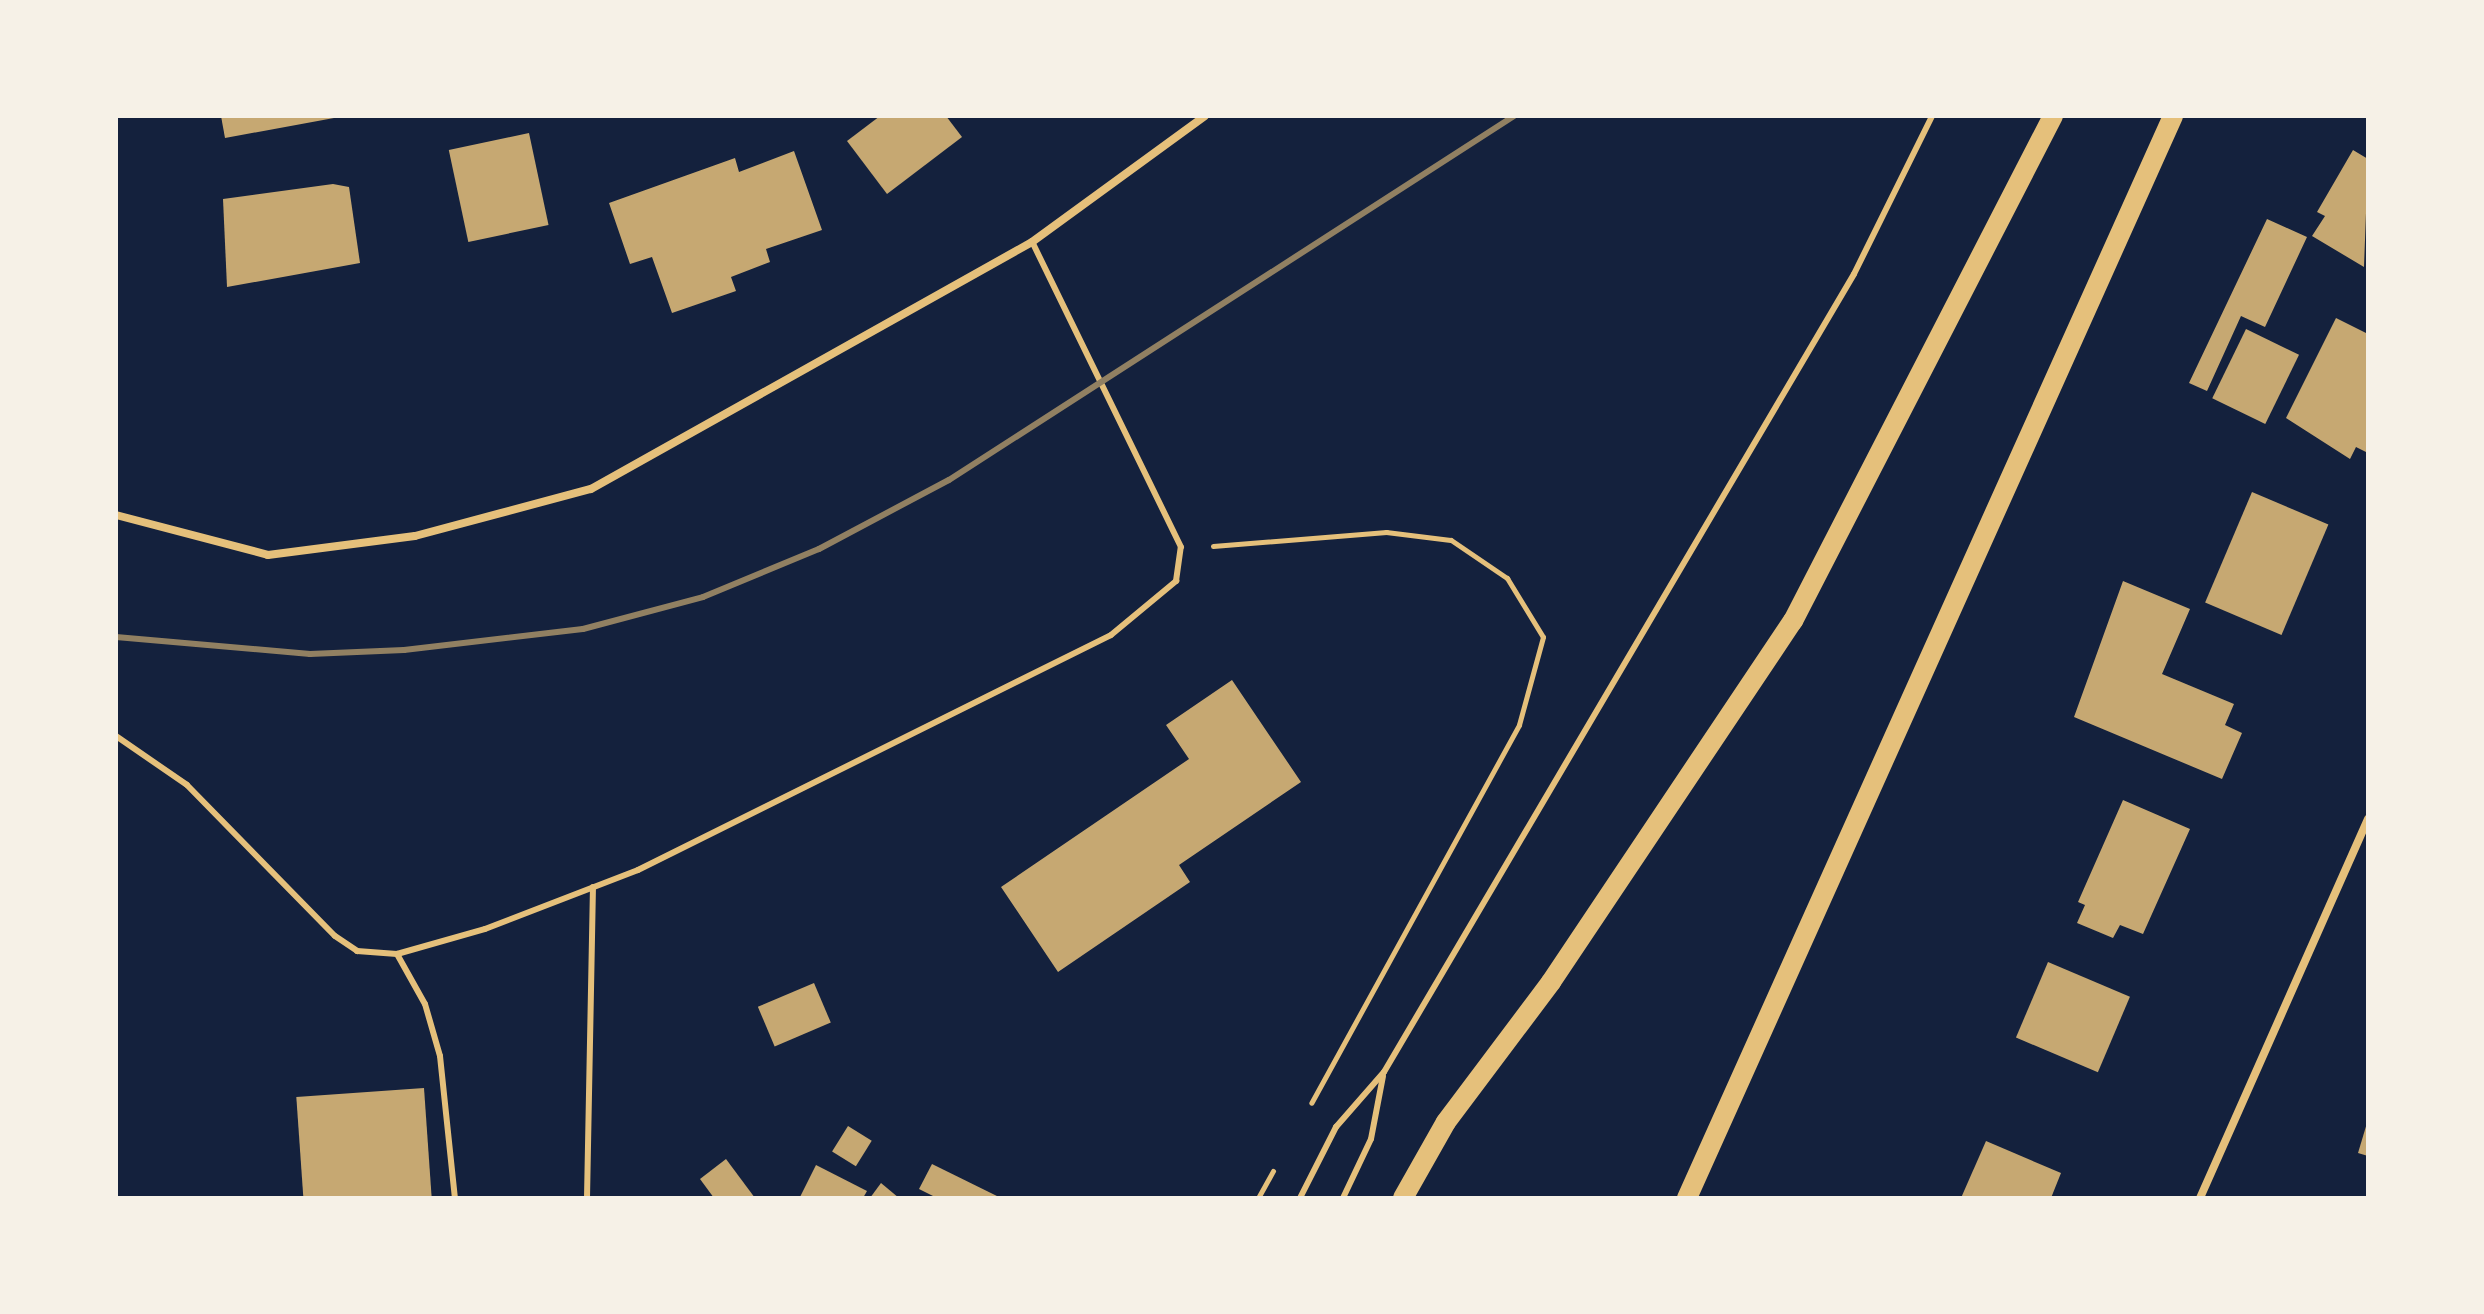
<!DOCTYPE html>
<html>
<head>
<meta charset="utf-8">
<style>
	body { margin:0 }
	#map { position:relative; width:2484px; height:1314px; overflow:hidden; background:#14213d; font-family:Poppins,sans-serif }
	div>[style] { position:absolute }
	.building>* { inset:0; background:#c6a872; transform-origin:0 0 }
	.path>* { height:5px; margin:-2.5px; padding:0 2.5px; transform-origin:2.5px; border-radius:2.5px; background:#e5c07b }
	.service>* { height:6px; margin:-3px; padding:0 3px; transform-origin:3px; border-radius:3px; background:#e5c07b }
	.minor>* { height:8px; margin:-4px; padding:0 4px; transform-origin:4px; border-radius:4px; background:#e5c07b }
	.primary>* { height:20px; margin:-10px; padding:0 10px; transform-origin:10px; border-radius:10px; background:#e5c07b }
	.rail>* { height:6px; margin:-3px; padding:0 3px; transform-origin:3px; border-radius:3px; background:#918062 }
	span { translate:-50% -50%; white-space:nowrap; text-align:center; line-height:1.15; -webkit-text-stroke:6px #f6f1e7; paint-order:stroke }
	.frame { position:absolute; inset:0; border:118px solid #f6f1e7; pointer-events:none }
</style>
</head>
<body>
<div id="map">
	<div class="building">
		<div style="clip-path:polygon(221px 116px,334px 116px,334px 118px,225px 138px)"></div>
		<div style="clip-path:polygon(880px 116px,946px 116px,962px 137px,887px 194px,847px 141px)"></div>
		<div style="left:529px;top:133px;width:94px;height:82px;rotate:78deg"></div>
		<div style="clip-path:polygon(2353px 150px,2368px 159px,2364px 267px,2312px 236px,2325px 216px,2317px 212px)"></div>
		<div style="clip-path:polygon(794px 151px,822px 230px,766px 249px,770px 262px,731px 277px,736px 291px,672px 313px,652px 257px,630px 264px,609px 203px,735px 158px,739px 172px)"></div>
		<div style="clip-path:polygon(333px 184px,349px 187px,360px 263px,227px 287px,223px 199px)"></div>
		<div style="clip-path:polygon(2267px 219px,2307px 237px,2265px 327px,2241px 316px,2207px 391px,2189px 383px)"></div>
		<div style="clip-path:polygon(2336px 318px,2368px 334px,2368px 453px,2356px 447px,2350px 459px,2286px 418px)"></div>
		<div style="left:2246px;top:329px;width:59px;height:77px;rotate:26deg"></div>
		<div style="left:2252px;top:492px;width:83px;height:120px;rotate:23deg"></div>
		<div style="clip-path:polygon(2123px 581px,2190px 609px,2162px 674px,2234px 704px,2225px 725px,2242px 733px,2222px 779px,2074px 717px)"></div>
		<div style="clip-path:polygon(1232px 680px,1301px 782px,1179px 865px,1190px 882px,1058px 972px,1001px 887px,1189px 759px,1166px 725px)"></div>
		<div style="clip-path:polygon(2123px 800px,2190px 829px,2143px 934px,2120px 925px,2113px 938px,2077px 923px,2085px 905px,2078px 902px)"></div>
		<div style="left:2048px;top:962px;width:89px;height:82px;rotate:23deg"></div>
		<div style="left:814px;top:983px;width:43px;height:61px;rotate:67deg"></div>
		<div style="left:424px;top:1088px;width:110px;height:128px;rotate:86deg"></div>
		<div style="clip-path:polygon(2367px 1123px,2368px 1123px,2368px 1156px,2358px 1153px)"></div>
		<div style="left:848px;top:1126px;width:28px;height:30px;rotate:32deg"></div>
		<div style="clip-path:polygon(1986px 1141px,2061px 1173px,2051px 1198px,1961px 1198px)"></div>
		<div style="clip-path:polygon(726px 1159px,755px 1198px,714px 1198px,700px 1179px)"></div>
		<div style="clip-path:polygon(932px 1164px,1001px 1198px,937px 1198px,919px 1189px)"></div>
		<div style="clip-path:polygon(816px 1165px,867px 1191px,863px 1198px,800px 1197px)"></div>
		<div style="clip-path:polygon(881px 1183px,899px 1198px,870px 1198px)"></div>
	</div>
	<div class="path">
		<div style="left:1213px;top:546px;width:174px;rotate:-4.6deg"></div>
		<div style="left:1386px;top:532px;width:65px;rotate:7deg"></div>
		<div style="left:1451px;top:540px;width:68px;rotate:34.2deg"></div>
		<div style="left:1507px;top:578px;width:69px;rotate:58.6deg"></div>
		<div style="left:1543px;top:637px;width:91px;rotate:105.3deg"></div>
		<div style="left:1519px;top:725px;width:431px;rotate:118.8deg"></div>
		<div style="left:1258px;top:1198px;width:31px;rotate:-61deg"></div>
	</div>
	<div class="service">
		<div style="left:116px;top:736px;width:86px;rotate:34.6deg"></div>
		<div style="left:187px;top:785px;width:211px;rotate:45.6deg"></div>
		<div style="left:335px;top:936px;width:27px;rotate:34deg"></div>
		<div style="left:357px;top:951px;width:40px;rotate:4.3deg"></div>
		<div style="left:397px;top:954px;width:91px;rotate:-15.9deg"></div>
		<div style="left:485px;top:929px;width:164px;rotate:-21.1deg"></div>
		<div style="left:638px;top:870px;width:528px;rotate:-26.42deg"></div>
		<div style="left:1111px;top:635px;width:85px;rotate:-39.7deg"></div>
		<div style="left:1176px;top:581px;width:34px;rotate:-82deg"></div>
		<div style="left:1181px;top:547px;width:339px;rotate:-116deg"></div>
		<div style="left:397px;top:954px;width:57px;rotate:60.8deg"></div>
		<div style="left:425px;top:1004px;width:54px;rotate:73.9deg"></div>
		<div style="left:440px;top:1056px;width:143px;rotate:84deg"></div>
		<div style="left:587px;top:1198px;width:311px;rotate:-88.9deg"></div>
		<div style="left:1300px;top:1198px;width:80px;rotate:-63.1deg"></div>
		<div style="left:1336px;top:1127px;width:73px;rotate:-48.9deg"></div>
		<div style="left:1384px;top:1072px;width:926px;rotate:-59.5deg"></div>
		<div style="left:1854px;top:274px;width:176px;rotate:-63.7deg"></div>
		<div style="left:1343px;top:1198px;width:65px;rotate:-64.6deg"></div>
		<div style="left:1371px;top:1139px;width:64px;rotate:-79.2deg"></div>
	</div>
	<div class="minor">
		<div style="left:116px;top:515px;width:157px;rotate:14.7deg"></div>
		<div style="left:268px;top:555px;width:148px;rotate:-7.4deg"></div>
		<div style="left:415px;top:536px;width:182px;rotate:-15deg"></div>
		<div style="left:591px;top:489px;width:505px;rotate:-29.25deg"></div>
		<div style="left:1032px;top:242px;width:214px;rotate:-36.1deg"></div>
		<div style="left:2200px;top:1198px;width:415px;rotate:-66.1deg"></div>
	</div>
	<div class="primary">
		<div style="left:1403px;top:1198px;width:87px;rotate:-60.5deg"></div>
		<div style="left:1446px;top:1122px;width:175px;rotate:-53.1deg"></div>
		<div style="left:1551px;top:982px;width:435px;rotate:-56.2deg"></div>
		<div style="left:1793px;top:621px;width:568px;rotate:-62.76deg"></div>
		<div style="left:1687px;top:1198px;width:1186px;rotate:-65.81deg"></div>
	</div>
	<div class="rail">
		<div style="left:116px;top:637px;width:195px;rotate:5deg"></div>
		<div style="left:310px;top:654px;width:94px;rotate:-2.4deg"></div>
		<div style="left:404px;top:650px;width:180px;rotate:-6.7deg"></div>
		<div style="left:583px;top:629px;width:124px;rotate:-14.9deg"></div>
		<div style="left:703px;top:597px;width:126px;rotate:-22.5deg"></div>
		<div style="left:819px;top:549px;width:147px;rotate:-28deg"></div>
		<div style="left:949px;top:480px;width:672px;rotate:-32.79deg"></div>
	</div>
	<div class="frame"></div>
</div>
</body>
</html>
